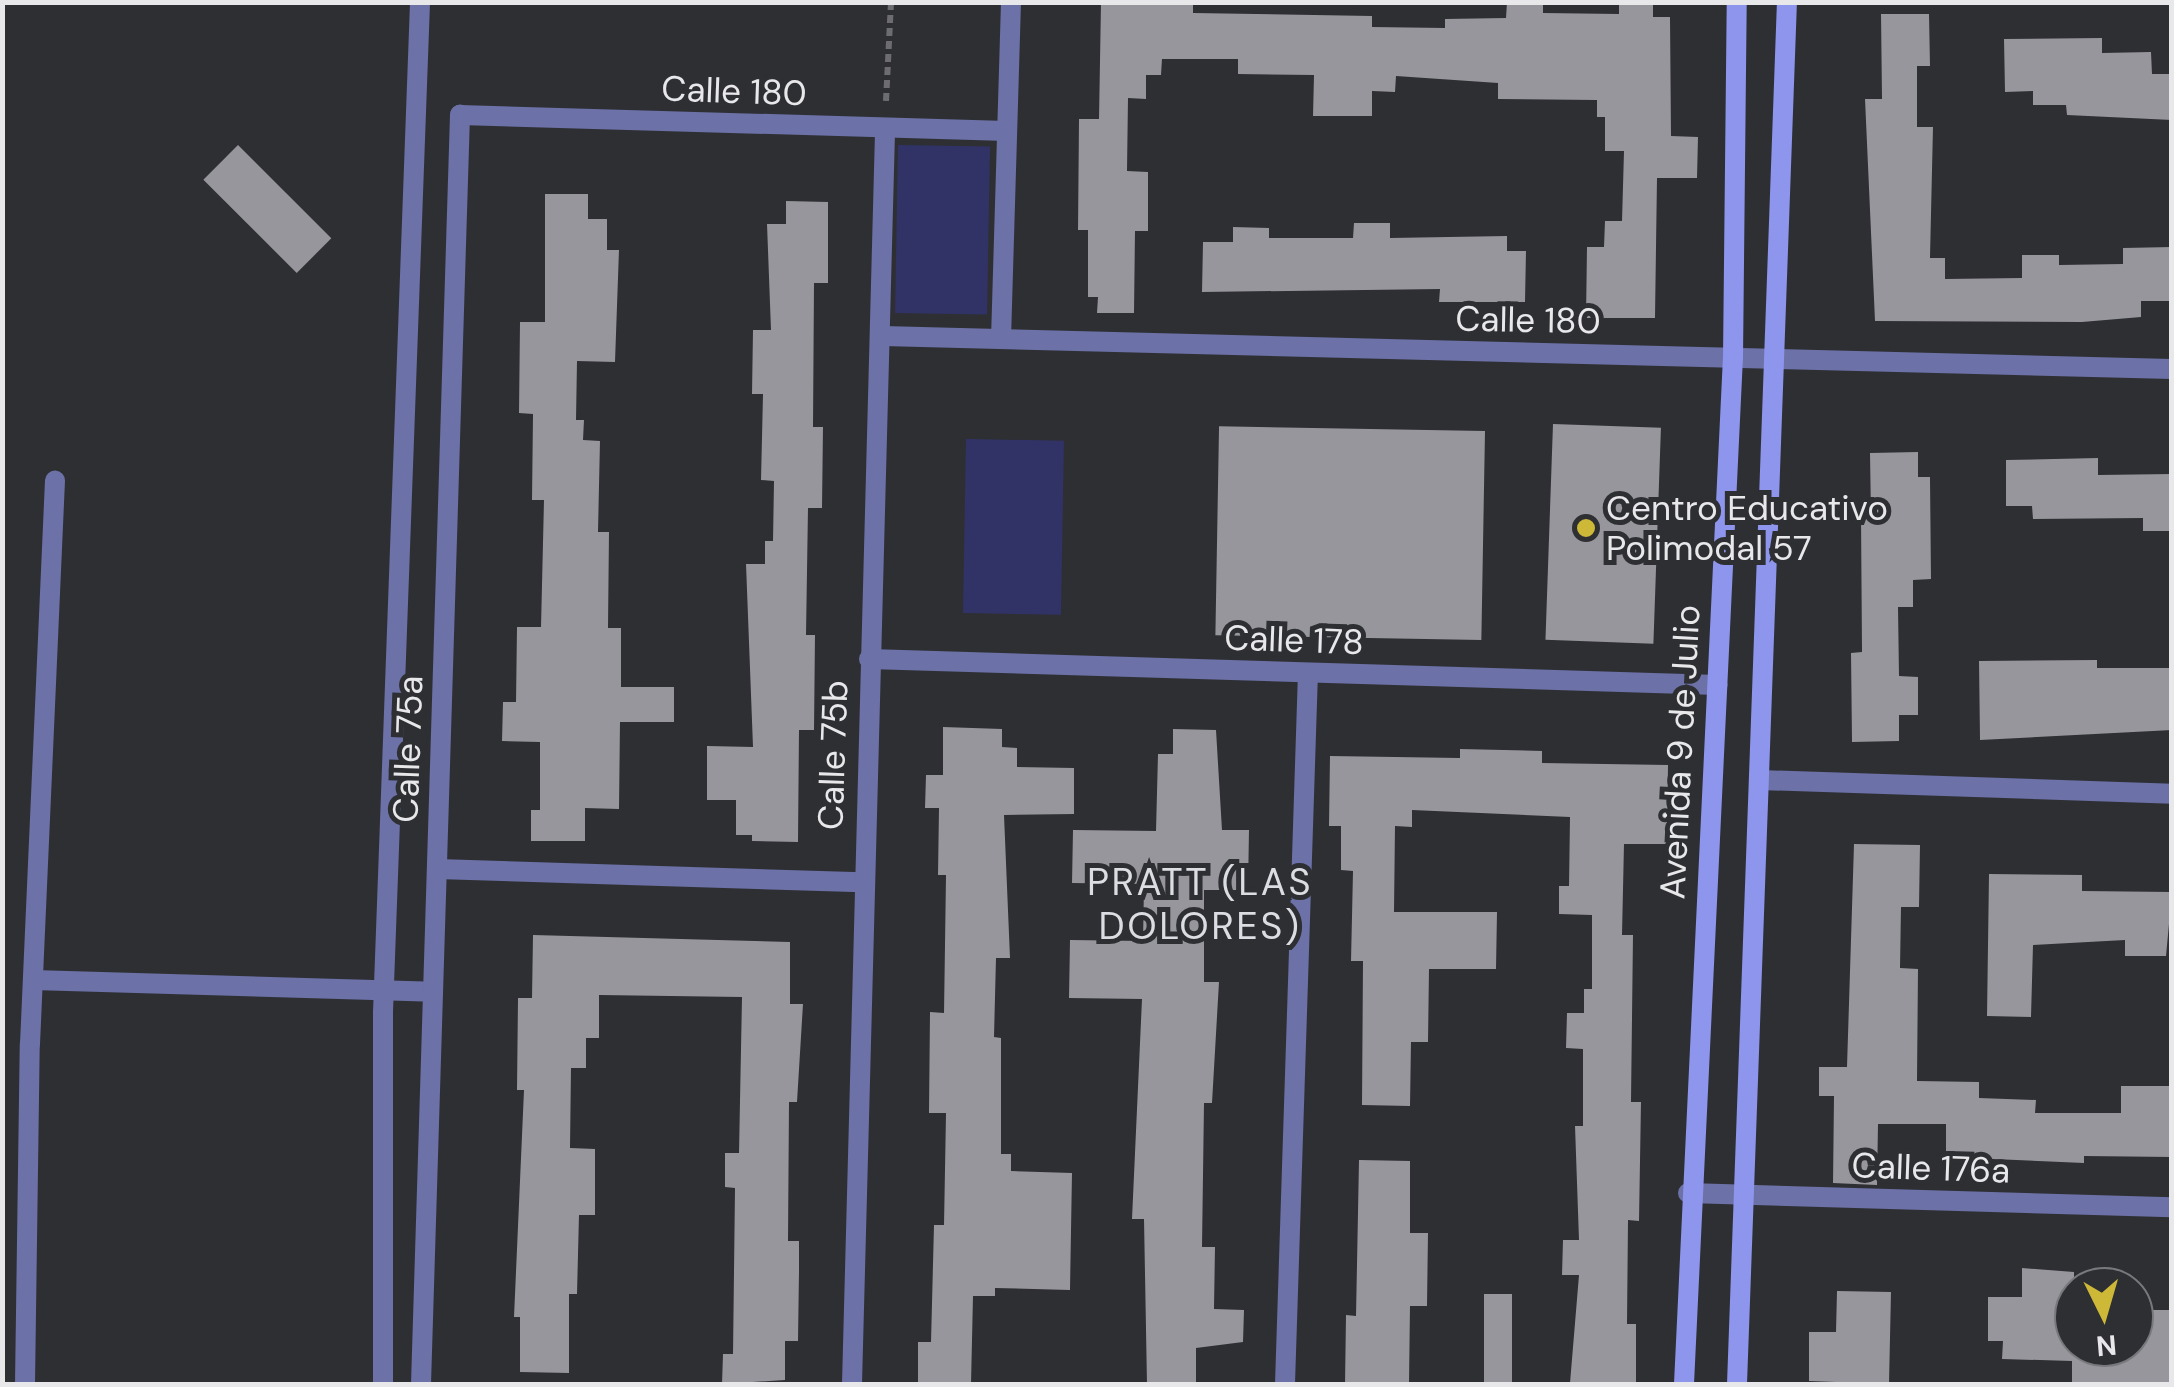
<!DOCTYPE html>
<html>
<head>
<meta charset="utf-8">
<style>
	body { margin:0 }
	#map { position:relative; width:2174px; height:1387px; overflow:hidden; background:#2e2f33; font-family:"DM Sans",sans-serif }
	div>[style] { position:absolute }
	.green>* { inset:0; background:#313367; transform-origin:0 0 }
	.building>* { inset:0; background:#96969c; transform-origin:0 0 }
	.path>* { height:6px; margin-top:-3px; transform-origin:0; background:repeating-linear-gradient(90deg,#6d6d71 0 8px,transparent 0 13px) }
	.service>* { height:20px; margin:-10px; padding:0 10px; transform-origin:10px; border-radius:10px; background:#6c71a7 }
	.minor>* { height:20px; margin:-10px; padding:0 10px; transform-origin:10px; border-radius:10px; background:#6c71a7 }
	.secondary>* { height:20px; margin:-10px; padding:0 10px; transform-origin:10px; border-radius:10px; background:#8e95ec }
	.dots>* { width:28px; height:28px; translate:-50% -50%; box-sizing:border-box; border:5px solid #2e2f33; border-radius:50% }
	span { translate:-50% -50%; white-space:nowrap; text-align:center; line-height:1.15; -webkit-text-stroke:10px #2e2f33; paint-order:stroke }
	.street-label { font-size:35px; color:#e8e8eb }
	.poi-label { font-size:35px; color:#e8e8eb }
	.left { translate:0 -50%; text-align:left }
	.neighbourhood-label { font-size:38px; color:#dcdde3; letter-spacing:2.5px }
	.frame { position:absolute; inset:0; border:5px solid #e8e8eb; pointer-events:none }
	.north { position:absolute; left:2054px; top:1267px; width:100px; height:100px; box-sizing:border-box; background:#2e2f33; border:2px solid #78797d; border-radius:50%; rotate:175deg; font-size:28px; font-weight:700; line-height:40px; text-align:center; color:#e8e8eb }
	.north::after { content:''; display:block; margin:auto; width:35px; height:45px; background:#ceb837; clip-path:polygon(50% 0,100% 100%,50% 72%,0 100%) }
</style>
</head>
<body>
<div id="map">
	<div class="green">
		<div style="left:898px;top:145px;width:92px;height:168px;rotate:1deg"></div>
		<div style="left:966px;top:439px;width:98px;height:174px;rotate:1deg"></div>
	</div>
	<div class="building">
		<div style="clip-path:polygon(1101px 2px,1193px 2px,1193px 13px,1372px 16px,1372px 27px,1445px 28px,1445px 19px,1506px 18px,1507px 2px,1543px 2px,1543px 13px,1619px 14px,1619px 2px,1653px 2px,1653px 17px,1670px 17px,1671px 136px,1698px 137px,1697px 178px,1657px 178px,1655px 318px,1586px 318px,1587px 247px,1604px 247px,1605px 221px,1622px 221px,1624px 151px,1605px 151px,1605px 117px,1597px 117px,1597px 100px,1498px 99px,1498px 83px,1396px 76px,1395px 92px,1372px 91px,1372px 116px,1313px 116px,1314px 75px,1238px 74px,1238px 59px,1162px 59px,1161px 75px,1146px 75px,1146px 99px,1128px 98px,1127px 171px,1148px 172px,1148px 231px,1135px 231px,1134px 313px,1097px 313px,1098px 297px,1088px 297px,1088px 230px,1078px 230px,1079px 119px,1099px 119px)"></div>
		<div style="clip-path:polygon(1881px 14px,1929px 14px,1930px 66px,1917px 66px,1917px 127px,1933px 127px,1930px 258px,1945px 258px,1945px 279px,2022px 278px,2022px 255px,2059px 255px,2059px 265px,2123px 264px,2123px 248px,2172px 247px,2172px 301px,2141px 301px,2141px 317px,2082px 322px,1875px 321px,1865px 99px,1882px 99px)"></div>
		<div style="clip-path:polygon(2102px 38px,2102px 53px,2151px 52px,2152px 74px,2172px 74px,2172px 120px,2067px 115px,2066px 105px,2033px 105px,2033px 91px,2005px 92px,2004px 39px)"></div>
		<div style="left:238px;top:145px;width:132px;height:49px;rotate:45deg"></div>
		<div style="clip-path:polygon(545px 194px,588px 194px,588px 219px,607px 219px,607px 250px,619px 250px,615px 362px,577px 361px,576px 420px,584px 420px,583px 440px,600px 441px,598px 532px,609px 532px,608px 628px,621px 628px,621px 687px,674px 687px,674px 722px,620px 722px,619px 809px,585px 808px,585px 841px,531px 841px,531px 810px,540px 810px,540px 742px,502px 741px,503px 702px,516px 702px,517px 627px,541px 627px,544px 500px,532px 500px,533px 414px,519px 413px,520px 322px,545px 322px)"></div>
		<div style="clip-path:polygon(786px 201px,828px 202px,828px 283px,814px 283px,813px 427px,823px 427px,822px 508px,808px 508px,806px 635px,815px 635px,814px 730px,799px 730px,798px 842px,752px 841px,752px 835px,736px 835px,736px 800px,707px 800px,707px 746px,753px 747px,746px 564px,765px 564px,765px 541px,773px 541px,774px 481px,761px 480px,763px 394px,752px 394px,753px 330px,771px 330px,767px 224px,786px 224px)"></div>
		<div style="clip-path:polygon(1354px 223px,1390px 223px,1390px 238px,1507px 236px,1507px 251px,1526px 251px,1525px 302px,1439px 302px,1440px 289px,1202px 292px,1203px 242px,1233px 242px,1233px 227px,1269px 228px,1269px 238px,1353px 238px)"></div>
		<div style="left:1553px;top:424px;width:108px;height:216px;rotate:2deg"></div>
		<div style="left:1485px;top:431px;width:209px;height:266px;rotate:91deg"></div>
		<div style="clip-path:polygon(1918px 452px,1918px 477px,1930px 477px,1931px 579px,1913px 580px,1913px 607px,1898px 607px,1899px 676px,1918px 677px,1918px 715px,1899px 715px,1899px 741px,1852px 742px,1851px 653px,1862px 652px,1861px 517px,1871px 516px,1870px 453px)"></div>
		<div style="clip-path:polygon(2098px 458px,2098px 475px,2172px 474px,2172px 531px,2143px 531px,2143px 518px,2033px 519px,2032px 506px,2006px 506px,2006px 460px)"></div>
		<div style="clip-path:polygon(2097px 660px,2097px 668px,2172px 668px,2172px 730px,1980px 740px,1979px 661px)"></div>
		<div style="clip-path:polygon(943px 727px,1002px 729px,1002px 747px,1017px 748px,1017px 767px,1074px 768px,1074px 814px,1004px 815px,1010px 958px,996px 958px,994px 1037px,1001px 1038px,1001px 1154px,1011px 1154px,1011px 1171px,1072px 1173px,1070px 1290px,995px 1288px,995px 1296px,973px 1296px,971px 1384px,918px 1383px,918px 1342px,931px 1342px,934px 1225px,944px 1225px,946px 1113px,929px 1113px,930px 1012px,944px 1013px,946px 875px,938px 875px,939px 808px,925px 808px,926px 775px,943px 775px)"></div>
		<div style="clip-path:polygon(1173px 729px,1216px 730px,1222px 830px,1249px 830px,1248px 890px,1204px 890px,1204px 982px,1219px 982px,1212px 1103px,1204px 1103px,1202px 1247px,1215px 1247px,1214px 1309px,1244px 1310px,1243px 1342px,1196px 1348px,1196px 1384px,1147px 1384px,1144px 1219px,1132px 1219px,1142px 999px,1069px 998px,1070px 940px,1143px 941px,1144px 884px,1072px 883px,1073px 830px,1156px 831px,1158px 754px,1173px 754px)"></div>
		<div style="clip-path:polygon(1460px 749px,1542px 751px,1542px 763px,1668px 765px,1667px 844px,1624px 844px,1622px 935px,1633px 935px,1631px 1102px,1641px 1102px,1639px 1221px,1628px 1220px,1627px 1324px,1636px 1324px,1636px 1384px,1570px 1383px,1579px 1275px,1562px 1275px,1563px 1240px,1579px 1240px,1575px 1126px,1583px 1126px,1583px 1049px,1566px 1048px,1567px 1013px,1584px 1013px,1584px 989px,1592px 989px,1592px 915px,1559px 914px,1559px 886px,1569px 886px,1570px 817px,1412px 810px,1412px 827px,1395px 826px,1394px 912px,1497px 912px,1496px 969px,1429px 969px,1428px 1042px,1411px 1042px,1410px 1106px,1362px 1105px,1363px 961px,1351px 961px,1353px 871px,1341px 870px,1341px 826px,1329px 826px,1330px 756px,1460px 758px)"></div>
		<div style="clip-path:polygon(1854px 844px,1920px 845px,1919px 907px,1901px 907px,1900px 968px,1918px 969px,1917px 1081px,1979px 1082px,1979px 1098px,2036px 1100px,2035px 1113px,2121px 1113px,2121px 1086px,2172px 1086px,2172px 1157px,2084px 1156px,2084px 1163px,1946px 1157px,1946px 1124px,1878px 1124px,1877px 1185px,1833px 1183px,1834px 1096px,1819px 1096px,1819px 1067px,1847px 1067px)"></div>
		<div style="clip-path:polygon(1989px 874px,2082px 875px,2082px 891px,2172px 892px,2166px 956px,2125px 956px,2125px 940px,2033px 945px,2031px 1017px,1987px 1016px)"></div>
		<div style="clip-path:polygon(533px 935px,790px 942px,790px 1004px,803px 1004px,797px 1102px,789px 1102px,788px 1241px,799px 1241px,799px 1272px,798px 1341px,785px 1341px,785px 1380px,722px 1384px,723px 1354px,733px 1354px,735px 1188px,725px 1187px,725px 1153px,739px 1153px,742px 997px,599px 995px,599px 1038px,586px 1038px,586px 1068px,571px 1068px,570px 1148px,595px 1149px,595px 1215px,579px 1215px,577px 1294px,569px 1294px,569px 1373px,520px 1372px,520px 1317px,514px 1317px,524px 1090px,517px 1090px,518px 998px,532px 998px)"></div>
		<div style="clip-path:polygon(1359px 1160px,1410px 1161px,1410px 1233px,1428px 1233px,1427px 1306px,1410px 1306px,1409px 1384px,1345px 1384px,1346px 1315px,1356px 1316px)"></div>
		<div style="clip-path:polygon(2022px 1268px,2074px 1272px,2074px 1347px,2134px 1347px,2134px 1310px,2172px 1310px,2172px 1384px,2072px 1384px,2072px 1361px,2002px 1359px,2003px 1341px,1988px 1341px,1988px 1297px,2022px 1297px)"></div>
		<div style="clip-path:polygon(1837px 1291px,1891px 1292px,1889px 1384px,1809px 1381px,1809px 1332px,1836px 1332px)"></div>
		<div style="left:1484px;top:1294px;width:28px;height:90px"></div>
	</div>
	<div class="path">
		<div style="left:886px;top:101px;width:99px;rotate:-87.1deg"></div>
	</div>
	<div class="service">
		<div style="left:383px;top:1384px;width:372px;rotate:-90deg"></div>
		<div style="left:383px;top:1012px;width:1011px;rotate:-87.9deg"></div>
	</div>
	<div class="minor">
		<div style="left:883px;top:336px;width:1289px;rotate:1.47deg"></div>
		<div style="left:1001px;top:339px;width:337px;rotate:-88.3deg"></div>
		<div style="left:869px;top:659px;width:849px;rotate:1.75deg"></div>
		<div style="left:1760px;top:780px;width:412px;rotate:1.9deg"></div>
		<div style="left:437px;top:869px;width:425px;rotate:1.8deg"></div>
		<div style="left:33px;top:980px;width:400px;rotate:1.7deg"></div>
		<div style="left:1688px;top:1193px;width:484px;rotate:1.7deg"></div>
		<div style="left:25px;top:1384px;width:340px;rotate:-89.2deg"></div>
		<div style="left:30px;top:1044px;width:564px;rotate:-87.46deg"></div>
		<div style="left:421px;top:1384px;width:1270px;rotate:-88.24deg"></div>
		<div style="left:460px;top:115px;width:547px;rotate:1.68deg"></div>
		<div style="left:852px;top:1384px;width:1256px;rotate:-88.49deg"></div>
		<div style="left:1285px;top:1384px;width:711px;rotate:-88.15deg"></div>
	</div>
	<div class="secondary">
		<div style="left:1684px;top:1384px;width:1027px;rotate:-87.27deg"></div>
		<div style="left:1733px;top:358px;width:356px;rotate:-89.4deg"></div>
		<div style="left:1737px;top:1384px;width:1383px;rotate:-87.93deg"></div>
	</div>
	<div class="dots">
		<div style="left:1586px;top:528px;background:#ceb837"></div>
	</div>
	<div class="street-label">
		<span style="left:734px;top:91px;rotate:2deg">Calle 180</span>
		<span style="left:1528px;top:320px;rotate:1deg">Calle 180</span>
		<span style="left:1294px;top:640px;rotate:2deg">Calle 178</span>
		<span style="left:408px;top:749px;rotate:-88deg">Calle 75a</span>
		<span style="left:1680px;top:752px;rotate:-87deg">Avenida 9 de Julio</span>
		<span style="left:833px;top:755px;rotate:-88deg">Calle 75b</span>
		<span style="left:1931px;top:1168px;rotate:2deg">Calle 176a</span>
	</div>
	<div class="poi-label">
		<span class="left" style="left:1606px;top:528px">Centro Educativo<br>Polimodal 57</span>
	</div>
	<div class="neighbourhood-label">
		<span style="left:1200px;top:905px">PRATT (LAS<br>DOLORES)</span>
	</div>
	<div class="frame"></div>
	<div class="north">N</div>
</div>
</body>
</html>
